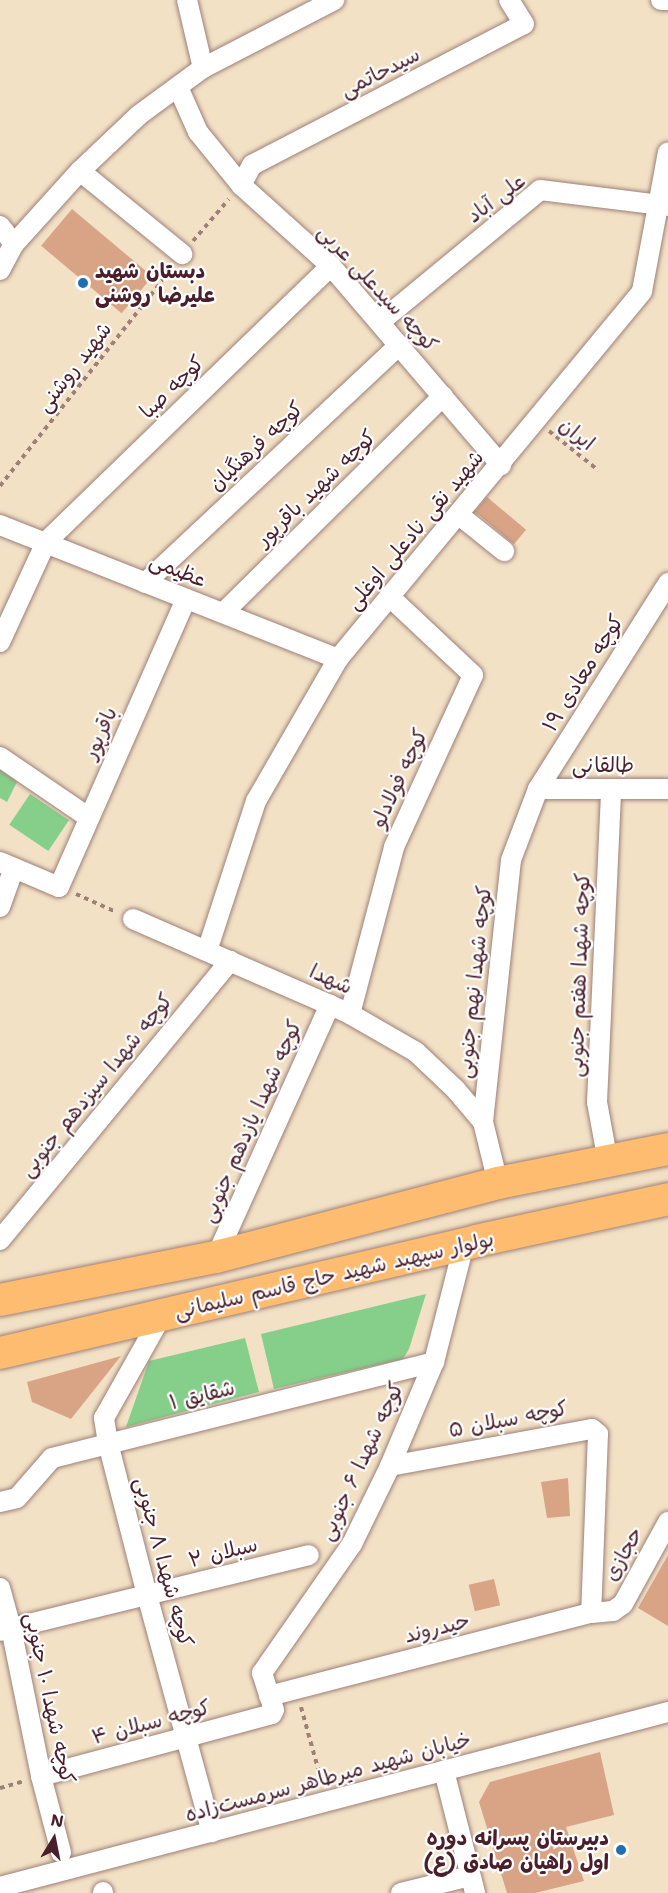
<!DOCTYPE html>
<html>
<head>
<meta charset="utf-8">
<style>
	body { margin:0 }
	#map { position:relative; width:668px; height:1893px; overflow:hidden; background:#f3e1c6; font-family:"Shantell Sans","Playpen Sans Arabic",sans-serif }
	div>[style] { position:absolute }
	.green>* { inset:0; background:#86cf8b; transform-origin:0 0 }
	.building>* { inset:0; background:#d9a486; transform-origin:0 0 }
	.path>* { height:4px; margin-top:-2px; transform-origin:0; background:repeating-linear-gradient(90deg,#9e8078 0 4.5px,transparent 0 9px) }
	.roads { filter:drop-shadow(0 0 2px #9e8078) drop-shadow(0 0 2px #9e8078) }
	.street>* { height:20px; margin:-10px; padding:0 10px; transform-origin:10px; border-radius:10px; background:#fff }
	.primary>* { height:32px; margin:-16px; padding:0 16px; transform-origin:16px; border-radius:16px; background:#fdbc70 }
	.dots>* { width:16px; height:16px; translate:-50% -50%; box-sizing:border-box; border:3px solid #fff; border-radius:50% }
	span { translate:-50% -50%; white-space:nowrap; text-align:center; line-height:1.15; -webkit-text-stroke:4.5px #fff; paint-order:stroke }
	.street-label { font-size:21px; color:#4a1f2b }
	.poi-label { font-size:21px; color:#4a1f2b; font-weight:700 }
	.left { translate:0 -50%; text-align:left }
	.right { translate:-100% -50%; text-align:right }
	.north { position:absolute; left:24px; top:1809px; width:60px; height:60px; -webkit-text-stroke:4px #fff; paint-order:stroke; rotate:10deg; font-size:16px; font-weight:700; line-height:24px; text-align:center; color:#4a1f2b }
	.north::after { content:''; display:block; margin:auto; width:21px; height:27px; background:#4a1f2b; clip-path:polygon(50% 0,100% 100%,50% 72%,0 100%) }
</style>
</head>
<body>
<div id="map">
	<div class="green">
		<div style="clip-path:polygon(0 770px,17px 782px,7px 802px,0 798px)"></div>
		<div style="left:30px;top:794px;width:47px;height:37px;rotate:34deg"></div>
		<div style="clip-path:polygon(426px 1294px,409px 1349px,403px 1359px,274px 1389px,261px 1334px)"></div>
		<div style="clip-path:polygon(245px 1338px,259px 1392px,126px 1427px,149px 1361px)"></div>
	</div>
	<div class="building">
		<div style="left:72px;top:209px;width:105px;height:48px;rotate:40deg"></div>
		<div style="left:487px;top:497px;width:51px;height:19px;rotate:40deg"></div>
		<div style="clip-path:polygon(121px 1356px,71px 1419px,32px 1402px,27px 1382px)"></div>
		<div style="clip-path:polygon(568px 1478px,570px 1516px,547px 1518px,541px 1482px)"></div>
		<div style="clip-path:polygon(668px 1555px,668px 1626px,638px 1608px)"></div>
		<div style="left:494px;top:1579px;width:27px;height:26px;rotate:77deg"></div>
		<div style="clip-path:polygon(600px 1752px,614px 1815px,566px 1827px,584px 1881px,535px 1893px,507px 1893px,479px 1802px,490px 1782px)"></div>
	</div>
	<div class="path">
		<div style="left:193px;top:241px;width:55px;rotate:-49.4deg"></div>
		<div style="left:549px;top:431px;width:63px;rotate:38.5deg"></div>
		<div style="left:0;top:486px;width:278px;rotate:-51.7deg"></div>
		<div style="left:76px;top:894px;width:44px;rotate:24.2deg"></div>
		<div style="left:301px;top:1707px;width:79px;rotate:74.6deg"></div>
		<div style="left:0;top:1788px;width:26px;rotate:-16deg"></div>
	</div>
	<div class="roads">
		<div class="street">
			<div style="left:187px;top:0;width:70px;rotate:76.8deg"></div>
			<div style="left:661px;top:0;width:7px"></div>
			<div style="left:178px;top:87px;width:49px;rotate:66deg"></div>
			<div style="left:198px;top:132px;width:68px;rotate:50.9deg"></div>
			<div style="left:241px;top:185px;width:121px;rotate:42deg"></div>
			<div style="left:331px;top:266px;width:262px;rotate:49.5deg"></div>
			<div style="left:80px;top:171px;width:132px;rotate:39.1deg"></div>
			<div style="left:241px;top:185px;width:23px;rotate:-61deg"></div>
			<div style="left:252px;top:165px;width:306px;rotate:-27.4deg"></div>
			<div style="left:524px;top:24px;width:28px;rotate:-122deg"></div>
			<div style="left:0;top:226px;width:23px;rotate:52deg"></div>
			<div style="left:0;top:270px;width:30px;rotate:-62deg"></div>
			<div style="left:14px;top:244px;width:98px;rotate:-47.9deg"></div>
			<div style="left:80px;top:171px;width:81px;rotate:-43.5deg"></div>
			<div style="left:139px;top:115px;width:79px;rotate:-36.3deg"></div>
			<div style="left:203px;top:68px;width:148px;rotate:-27.4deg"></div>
			<div style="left:380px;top:322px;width:207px;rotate:-39.5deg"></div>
			<div style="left:540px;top:190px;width:129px;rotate:7.1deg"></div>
			<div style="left:459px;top:515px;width:58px;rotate:38.7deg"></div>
			<div style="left:0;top:525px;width:364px;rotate:21.6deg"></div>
			<div style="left:145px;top:583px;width:348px;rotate:-43.1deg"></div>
			<div style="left:223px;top:613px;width:309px;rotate:-44.6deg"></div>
			<div style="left:0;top:642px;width:110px;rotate:-65.3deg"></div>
			<div style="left:46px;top:542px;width:397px;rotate:-44.1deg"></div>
			<div style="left:0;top:757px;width:107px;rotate:34.3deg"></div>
			<div style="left:538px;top:789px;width:130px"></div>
			<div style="left:0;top:862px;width:64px;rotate:23deg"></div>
			<div style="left:59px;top:887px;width:315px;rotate:-66.2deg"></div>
			<div style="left:0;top:907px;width:41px;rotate:-70.3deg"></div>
			<div style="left:133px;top:919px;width:237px;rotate:23.6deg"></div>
			<div style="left:350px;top:1014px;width:76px;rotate:29.9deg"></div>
			<div style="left:416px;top:1052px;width:55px;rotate:43.5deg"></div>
			<div style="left:456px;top:1090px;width:42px;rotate:49.8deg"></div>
			<div style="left:207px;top:951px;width:158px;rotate:-71.9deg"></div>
			<div style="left:256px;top:801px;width:164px;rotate:-60deg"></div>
			<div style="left:338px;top:659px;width:477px;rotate:-50.4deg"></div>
			<div style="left:642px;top:291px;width:141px;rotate:-79.4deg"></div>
			<div style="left:350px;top:1014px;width:173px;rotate:-75.2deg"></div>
			<div style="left:394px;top:847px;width:189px;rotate:-65.3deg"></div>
			<div style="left:473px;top:675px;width:114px;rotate:-136.8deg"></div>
			<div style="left:608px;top:1162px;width:61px;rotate:-100.4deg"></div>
			<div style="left:597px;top:1102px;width:312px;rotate:-87.4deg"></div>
			<div style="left:498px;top:1183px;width:63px;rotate:-103.8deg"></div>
			<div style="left:483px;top:1122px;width:263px;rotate:-83.9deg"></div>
			<div style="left:511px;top:860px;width:76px;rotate:-69.2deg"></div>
			<div style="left:538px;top:789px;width:244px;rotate:-57.7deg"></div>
			<div style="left:0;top:1240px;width:362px;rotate:-50.5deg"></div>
			<div style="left:216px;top:1257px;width:277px;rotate:-65.7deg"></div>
			<div style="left:162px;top:1315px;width:118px;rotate:119.4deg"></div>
			<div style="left:104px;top:1418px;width:25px;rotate:81deg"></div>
			<div style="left:108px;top:1443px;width:157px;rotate:75.6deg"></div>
			<div style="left:147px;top:1595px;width:246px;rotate:74.7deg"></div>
			<div style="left:390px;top:1466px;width:205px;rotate:-10.4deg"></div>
			<div style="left:592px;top:1429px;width:8px;rotate:40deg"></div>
			<div style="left:598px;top:1434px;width:179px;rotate:92.2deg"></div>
			<div style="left:0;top:1502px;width:17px;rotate:-13deg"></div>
			<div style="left:17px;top:1498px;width:53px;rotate:-48.8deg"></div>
			<div style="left:52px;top:1458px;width:394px;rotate:-14.1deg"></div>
			<div style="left:0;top:1588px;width:41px;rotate:74.6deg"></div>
			<div style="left:11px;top:1628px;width:151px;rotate:78.5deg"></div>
			<div style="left:41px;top:1776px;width:79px;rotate:75.3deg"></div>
			<div style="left:0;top:1631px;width:318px;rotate:-13.8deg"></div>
			<div style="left:269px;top:1696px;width:333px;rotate:-14.5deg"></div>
			<div style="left:591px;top:1613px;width:22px;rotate:-5deg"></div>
			<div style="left:613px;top:1611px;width:12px;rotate:-35deg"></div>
			<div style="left:623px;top:1604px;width:94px;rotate:-61.2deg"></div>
			<div style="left:444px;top:1771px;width:126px;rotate:75.7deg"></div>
			<div style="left:41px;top:1776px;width:239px;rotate:-15deg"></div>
			<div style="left:272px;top:1714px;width:4px;rotate:-63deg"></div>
			<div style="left:274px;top:1710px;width:39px;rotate:-108deg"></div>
			<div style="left:262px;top:1673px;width:157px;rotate:-55.1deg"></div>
			<div style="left:352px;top:1544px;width:87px;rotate:-64deg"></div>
			<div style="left:390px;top:1466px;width:113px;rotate:-67.1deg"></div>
			<div style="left:434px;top:1362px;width:122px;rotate:-75.7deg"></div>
			<div style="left:0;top:1887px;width:691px;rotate:-14.68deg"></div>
			<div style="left:103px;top:1892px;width:1px;rotate:90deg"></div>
			<div style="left:401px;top:1893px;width:71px;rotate:-13.8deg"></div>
		</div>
		<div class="primary">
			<div style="left:0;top:1300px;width:220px;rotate:-11.3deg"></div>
			<div style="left:216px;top:1257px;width:292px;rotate:-14.7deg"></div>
			<div style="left:498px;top:1183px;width:173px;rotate:-11.3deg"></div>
			<div style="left:0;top:1353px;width:489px;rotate:-13.2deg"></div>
			<div style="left:476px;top:1241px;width:197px;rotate:-12.3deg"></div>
		</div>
	</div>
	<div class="dots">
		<div style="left:83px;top:283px;background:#1f6fb2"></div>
		<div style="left:621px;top:1850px;background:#1f6fb2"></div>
	</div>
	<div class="street-label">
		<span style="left:380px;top:72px;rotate:-27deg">سیدحاتمی</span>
		<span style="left:496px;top:198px;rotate:-37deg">علی آباد</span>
		<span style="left:378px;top:288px;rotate:47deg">کوچه سیدعلی عربی</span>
		<span style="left:74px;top:367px;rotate:-52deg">شهید روشنی</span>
		<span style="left:172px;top:387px;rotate:-44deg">کوچه صبا</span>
		<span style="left:577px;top:434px;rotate:38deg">ایران</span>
		<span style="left:256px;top:446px;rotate:-43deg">کوچه فرهنگیان</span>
		<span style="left:316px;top:488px;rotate:-44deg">کوچه شهید باقرپور</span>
		<span style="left:415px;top:530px;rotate:-50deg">شهید نقی نادعلی اوغلی</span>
		<span style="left:178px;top:570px;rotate:22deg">عظیمی</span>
		<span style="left:583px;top:673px;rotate:-58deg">کوچه معادی ۱۹</span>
		<span style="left:100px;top:733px;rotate:-66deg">باقرپور</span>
		<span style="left:603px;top:765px">طالقانی</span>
		<span style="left:399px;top:778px;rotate:-65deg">کوچه فولادلو</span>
		<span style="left:579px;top:975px;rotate:-88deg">کوچه شهدا هفتم جنوبی</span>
		<span style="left:331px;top:979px;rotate:24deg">شهدا</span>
		<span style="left:474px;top:982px;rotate:-84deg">کوچه شهدا نهم جنوبی</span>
		<span style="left:96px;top:1085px;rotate:-51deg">کوچه شهدا سیزدهم جنوبی</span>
		<span style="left:251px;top:1121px;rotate:-66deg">کوچه شهدا یازدهم جنوبی</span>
		<span style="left:334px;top:1275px;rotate:-13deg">بولوار سپهبد شهید حاج قاسم سلیمانی</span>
		<span style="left:202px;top:1395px;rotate:-14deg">شقایق ۱</span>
		<span style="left:508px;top:1419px;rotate:-11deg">کوچه سبلان ۵</span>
		<span style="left:361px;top:1461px;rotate:-65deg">کوچه شهدا ۶ جنوبی</span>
		<span style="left:223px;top:1552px;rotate:-14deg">سبلان ۲</span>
		<span style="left:623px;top:1554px;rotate:-61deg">حجازی</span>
		<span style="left:164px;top:1562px;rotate:75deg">کوچه شهدا ۸ جنوبی</span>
		<span style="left:437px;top:1628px;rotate:-14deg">حیدروند</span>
		<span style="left:50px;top:1698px;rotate:78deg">کوچه شهدا ۱۰ جنوبی</span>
		<span style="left:151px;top:1722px;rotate:-15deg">کوچه سبلان ۴</span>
		<span style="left:328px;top:1777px;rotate:-15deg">خیابان شهید میرطاهر سرمست‌زاده</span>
	</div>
	<div class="poi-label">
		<span class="left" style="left:95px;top:283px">دبستان شهید<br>علیرضا روشنی</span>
		<span class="right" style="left:609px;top:1850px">دبیرستان پسرانه دوره<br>اول راهیان صادق (ع)</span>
	</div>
	<div class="north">N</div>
</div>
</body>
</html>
